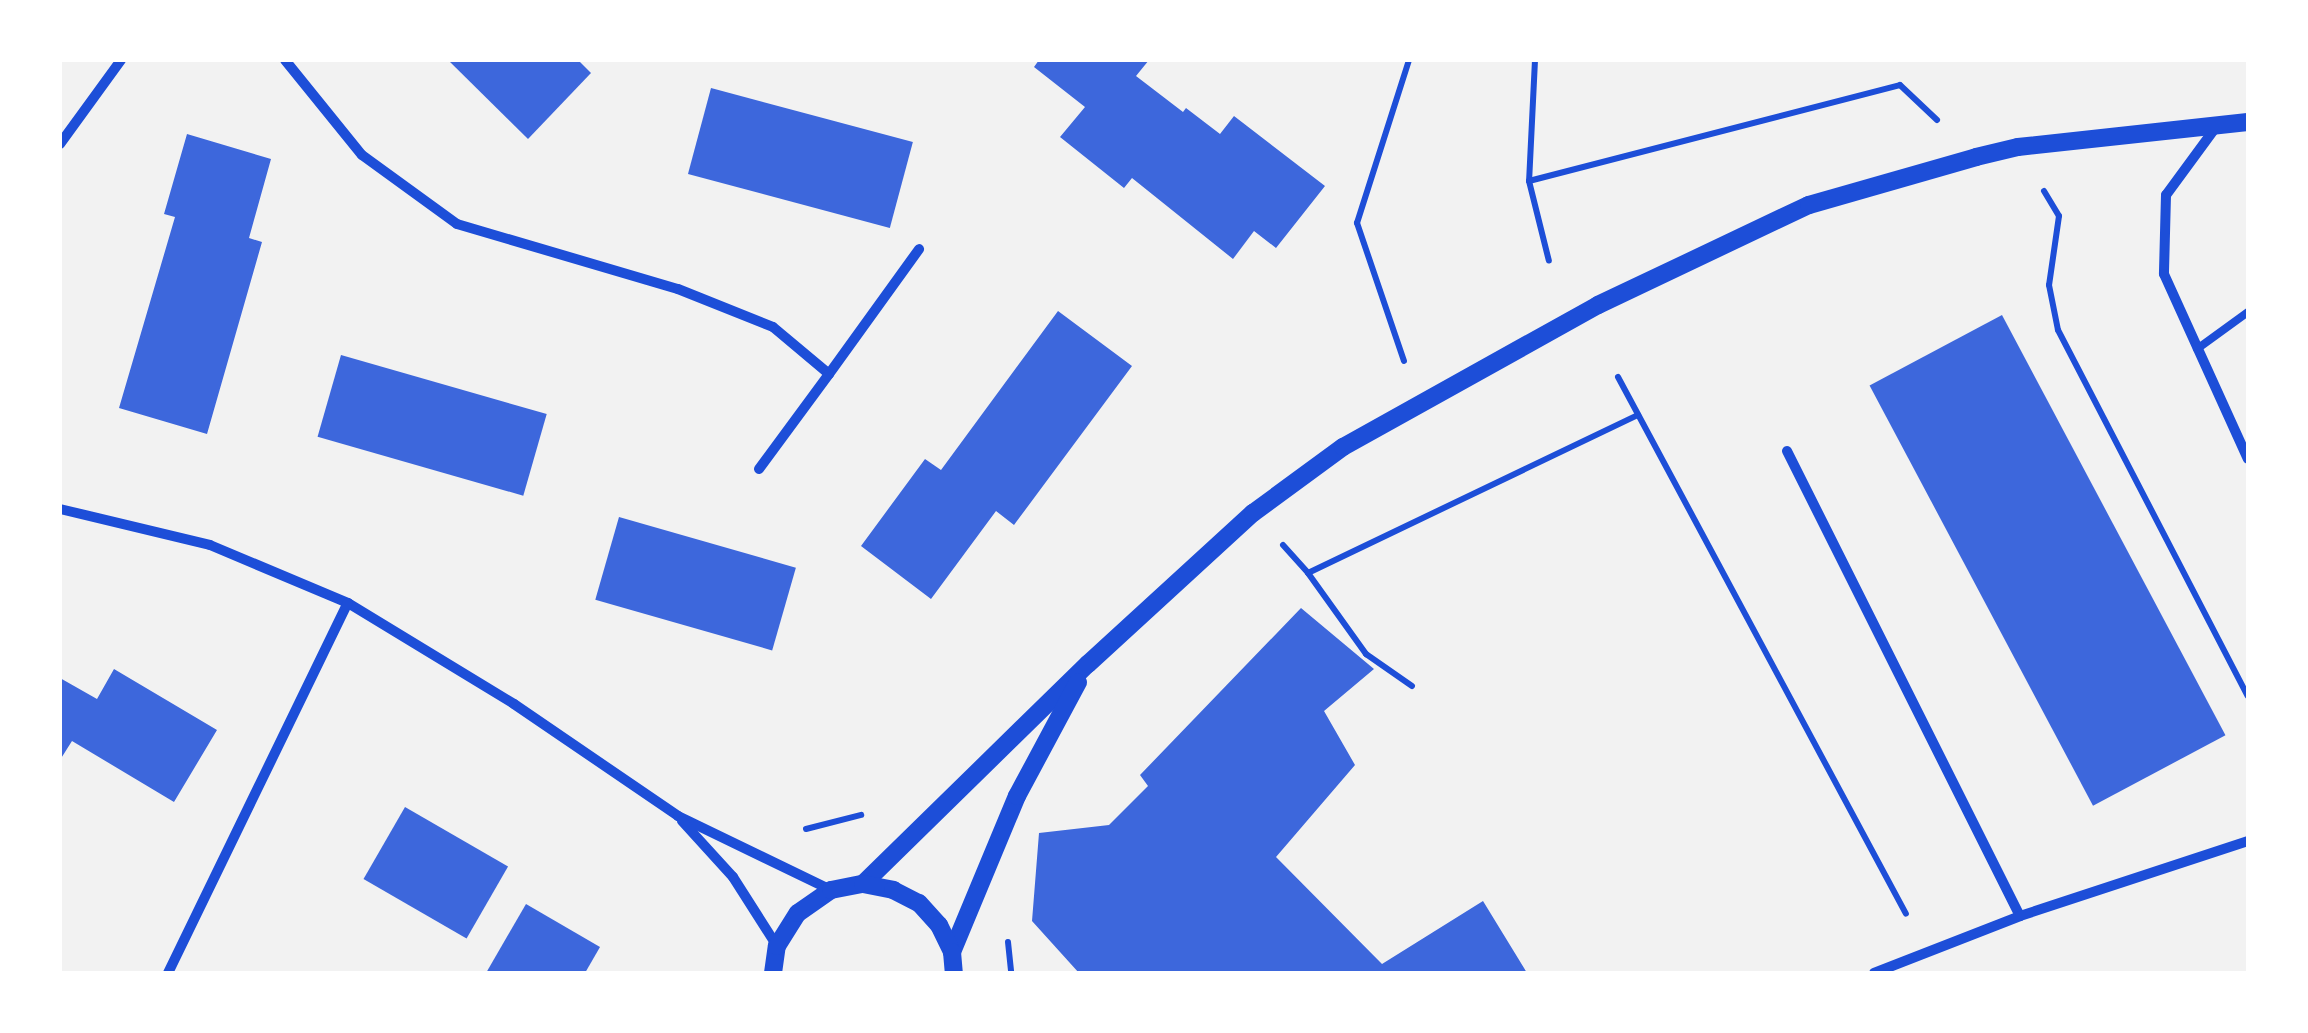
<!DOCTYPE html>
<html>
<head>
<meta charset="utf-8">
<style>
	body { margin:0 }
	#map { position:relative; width:2308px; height:1033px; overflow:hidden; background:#f2f2f2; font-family:Raleway,sans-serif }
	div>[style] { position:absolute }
	.building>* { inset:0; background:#3d67dc; transform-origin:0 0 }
	.path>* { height:6px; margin:-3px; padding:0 3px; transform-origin:3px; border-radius:3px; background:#1d4ed8 }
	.service>* { height:8px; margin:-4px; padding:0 4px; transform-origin:4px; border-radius:4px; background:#1d4ed8 }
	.minor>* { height:10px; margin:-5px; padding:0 5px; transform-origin:5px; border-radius:5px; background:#1d4ed8 }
	.tertiary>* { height:18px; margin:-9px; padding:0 9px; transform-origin:9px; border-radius:9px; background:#1d4ed8 }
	span { translate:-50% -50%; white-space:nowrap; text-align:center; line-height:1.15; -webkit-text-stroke:10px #fff; paint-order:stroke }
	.frame { position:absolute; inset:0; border:62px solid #fff; pointer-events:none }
</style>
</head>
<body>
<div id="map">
	<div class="building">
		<div style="clip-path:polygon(448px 60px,578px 60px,591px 73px,528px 139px)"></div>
		<div style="clip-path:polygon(1039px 60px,1149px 60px,1136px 76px,1183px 112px,1186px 108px,1220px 134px,1234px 116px,1325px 186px,1276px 248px,1254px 231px,1233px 259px,1132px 178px,1124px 188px,1060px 137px,1085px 107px,1034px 67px)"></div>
		<div style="left:711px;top:88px;width:209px;height:89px;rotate:15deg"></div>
		<div style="clip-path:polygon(187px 134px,271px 159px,249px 238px,262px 242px,207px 434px,119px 408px,175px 217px,164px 214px)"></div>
		<div style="clip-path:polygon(1058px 311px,1132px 366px,1014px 525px,996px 511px,931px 599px,861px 546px,925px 459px,941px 470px)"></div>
		<div style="left:2002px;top:315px;width:476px;height:150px;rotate:62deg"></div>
		<div style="left:341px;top:355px;width:214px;height:85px;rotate:16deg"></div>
		<div style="left:619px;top:517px;width:184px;height:86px;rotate:16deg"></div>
		<div style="clip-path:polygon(1301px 608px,1374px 669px,1324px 711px,1355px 765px,1276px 857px,1382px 964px,1483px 901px,1527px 973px,1079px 973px,1032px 921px,1039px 833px,1109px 825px,1148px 786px,1140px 775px)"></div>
		<div style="clip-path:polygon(114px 669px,217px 730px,174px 802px,72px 741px,60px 760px,60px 678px,97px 699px)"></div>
		<div style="left:405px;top:807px;width:119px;height:83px;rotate:30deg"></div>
		<div style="clip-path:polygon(526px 904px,600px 947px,585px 973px,486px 973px)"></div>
	</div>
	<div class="path">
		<div style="left:1535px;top:60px;width:121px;rotate:92.8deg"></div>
		<div style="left:1529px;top:181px;width:82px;rotate:76deg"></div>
		<div style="left:1529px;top:181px;width:383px;rotate:-14.5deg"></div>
		<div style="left:1900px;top:85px;width:51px;rotate:43.4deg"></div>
		<div style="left:2044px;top:191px;width:29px;rotate:59deg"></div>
		<div style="left:2059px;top:216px;width:70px;rotate:98.2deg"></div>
		<div style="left:2049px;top:285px;width:46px;rotate:78.7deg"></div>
		<div style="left:2058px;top:330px;width:412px;rotate:62.6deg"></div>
		<div style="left:1404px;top:361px;width:146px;rotate:-108.8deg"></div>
		<div style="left:1357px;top:223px;width:171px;rotate:-72.3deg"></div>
		<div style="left:1618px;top:377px;width:609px;rotate:61.79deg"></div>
		<div style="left:1283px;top:545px;width:38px;rotate:48deg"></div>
		<div style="left:1308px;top:573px;width:366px;rotate:-25.6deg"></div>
		<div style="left:1308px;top:573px;width:100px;rotate:54.4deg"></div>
		<div style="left:1366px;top:654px;width:56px;rotate:34.8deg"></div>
		<div style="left:806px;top:829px;width:57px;rotate:-14.3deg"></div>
		<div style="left:1008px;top:942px;width:31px;rotate:84deg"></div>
	</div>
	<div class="service">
		<div style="left:2197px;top:349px;width:63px;rotate:-36deg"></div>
	</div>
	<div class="minor">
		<div style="left:285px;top:60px;width:122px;rotate:51deg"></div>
		<div style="left:362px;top:155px;width:117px;rotate:36deg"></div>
		<div style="left:457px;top:224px;width:230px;rotate:16.4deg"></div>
		<div style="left:678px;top:289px;width:102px;rotate:21.8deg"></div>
		<div style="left:773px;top:327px;width:73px;rotate:40deg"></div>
		<div style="left:829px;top:374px;width:154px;rotate:-54.2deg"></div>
		<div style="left:2216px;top:127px;width:84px;rotate:126.3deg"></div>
		<div style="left:2166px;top:195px;width:79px;rotate:91.5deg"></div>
		<div style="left:2164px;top:274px;width:203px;rotate:65.6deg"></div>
		<div style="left:60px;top:144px;width:104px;rotate:-54deg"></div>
		<div style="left:1787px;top:451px;width:520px;rotate:63.39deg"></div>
		<div style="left:759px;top:469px;width:118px;rotate:-53.6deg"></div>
		<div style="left:60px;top:509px;width:154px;rotate:13.5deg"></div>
		<div style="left:210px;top:545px;width:150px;rotate:22.8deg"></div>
		<div style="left:348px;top:603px;width:194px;rotate:31.3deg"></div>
		<div style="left:514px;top:704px;width:199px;rotate:34.3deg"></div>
		<div style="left:678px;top:816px;width:170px;rotate:25.8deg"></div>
		<div style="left:682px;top:821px;width:76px;rotate:47.7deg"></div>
		<div style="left:733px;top:877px;width:82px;rotate:57.5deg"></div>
		<div style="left:168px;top:973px;width:411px;rotate:-64.1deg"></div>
		<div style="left:1874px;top:973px;width:157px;rotate:-21.3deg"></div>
		<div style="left:2020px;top:916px;width:240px;rotate:-18.2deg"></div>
	</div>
	<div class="tertiary">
		<div style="left:863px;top:884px;width:315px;rotate:-44.4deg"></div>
		<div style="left:1088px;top:664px;width:224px;rotate:-42.5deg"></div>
		<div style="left:1253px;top:513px;width:112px;rotate:-36.3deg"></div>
		<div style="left:1343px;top:447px;width:292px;rotate:-29.1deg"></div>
		<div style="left:1598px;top:305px;width:233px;rotate:-25.4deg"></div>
		<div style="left:1809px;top:205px;width:174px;rotate:-16deg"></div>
		<div style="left:1976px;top:157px;width:43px;rotate:-13.4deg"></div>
		<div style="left:2018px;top:147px;width:231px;rotate:-6.2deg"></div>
		<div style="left:952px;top:952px;width:169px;rotate:-67.4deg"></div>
		<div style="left:1017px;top:796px;width:129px;rotate:-61.8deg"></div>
		<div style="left:773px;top:973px;width:27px;rotate:-82deg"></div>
		<div style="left:777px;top:946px;width:39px;rotate:-58deg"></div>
		<div style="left:798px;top:913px;width:40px;rotate:-34.9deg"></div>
		<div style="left:831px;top:890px;width:33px;rotate:-11deg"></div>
		<div style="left:863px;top:884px;width:31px;rotate:11deg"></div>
		<div style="left:893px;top:890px;width:29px;rotate:27deg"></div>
		<div style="left:919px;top:903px;width:30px;rotate:48deg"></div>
		<div style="left:939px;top:925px;width:30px;rotate:64deg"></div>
		<div style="left:952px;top:952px;width:21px;rotate:85deg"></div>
	</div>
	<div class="frame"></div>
</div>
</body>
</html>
